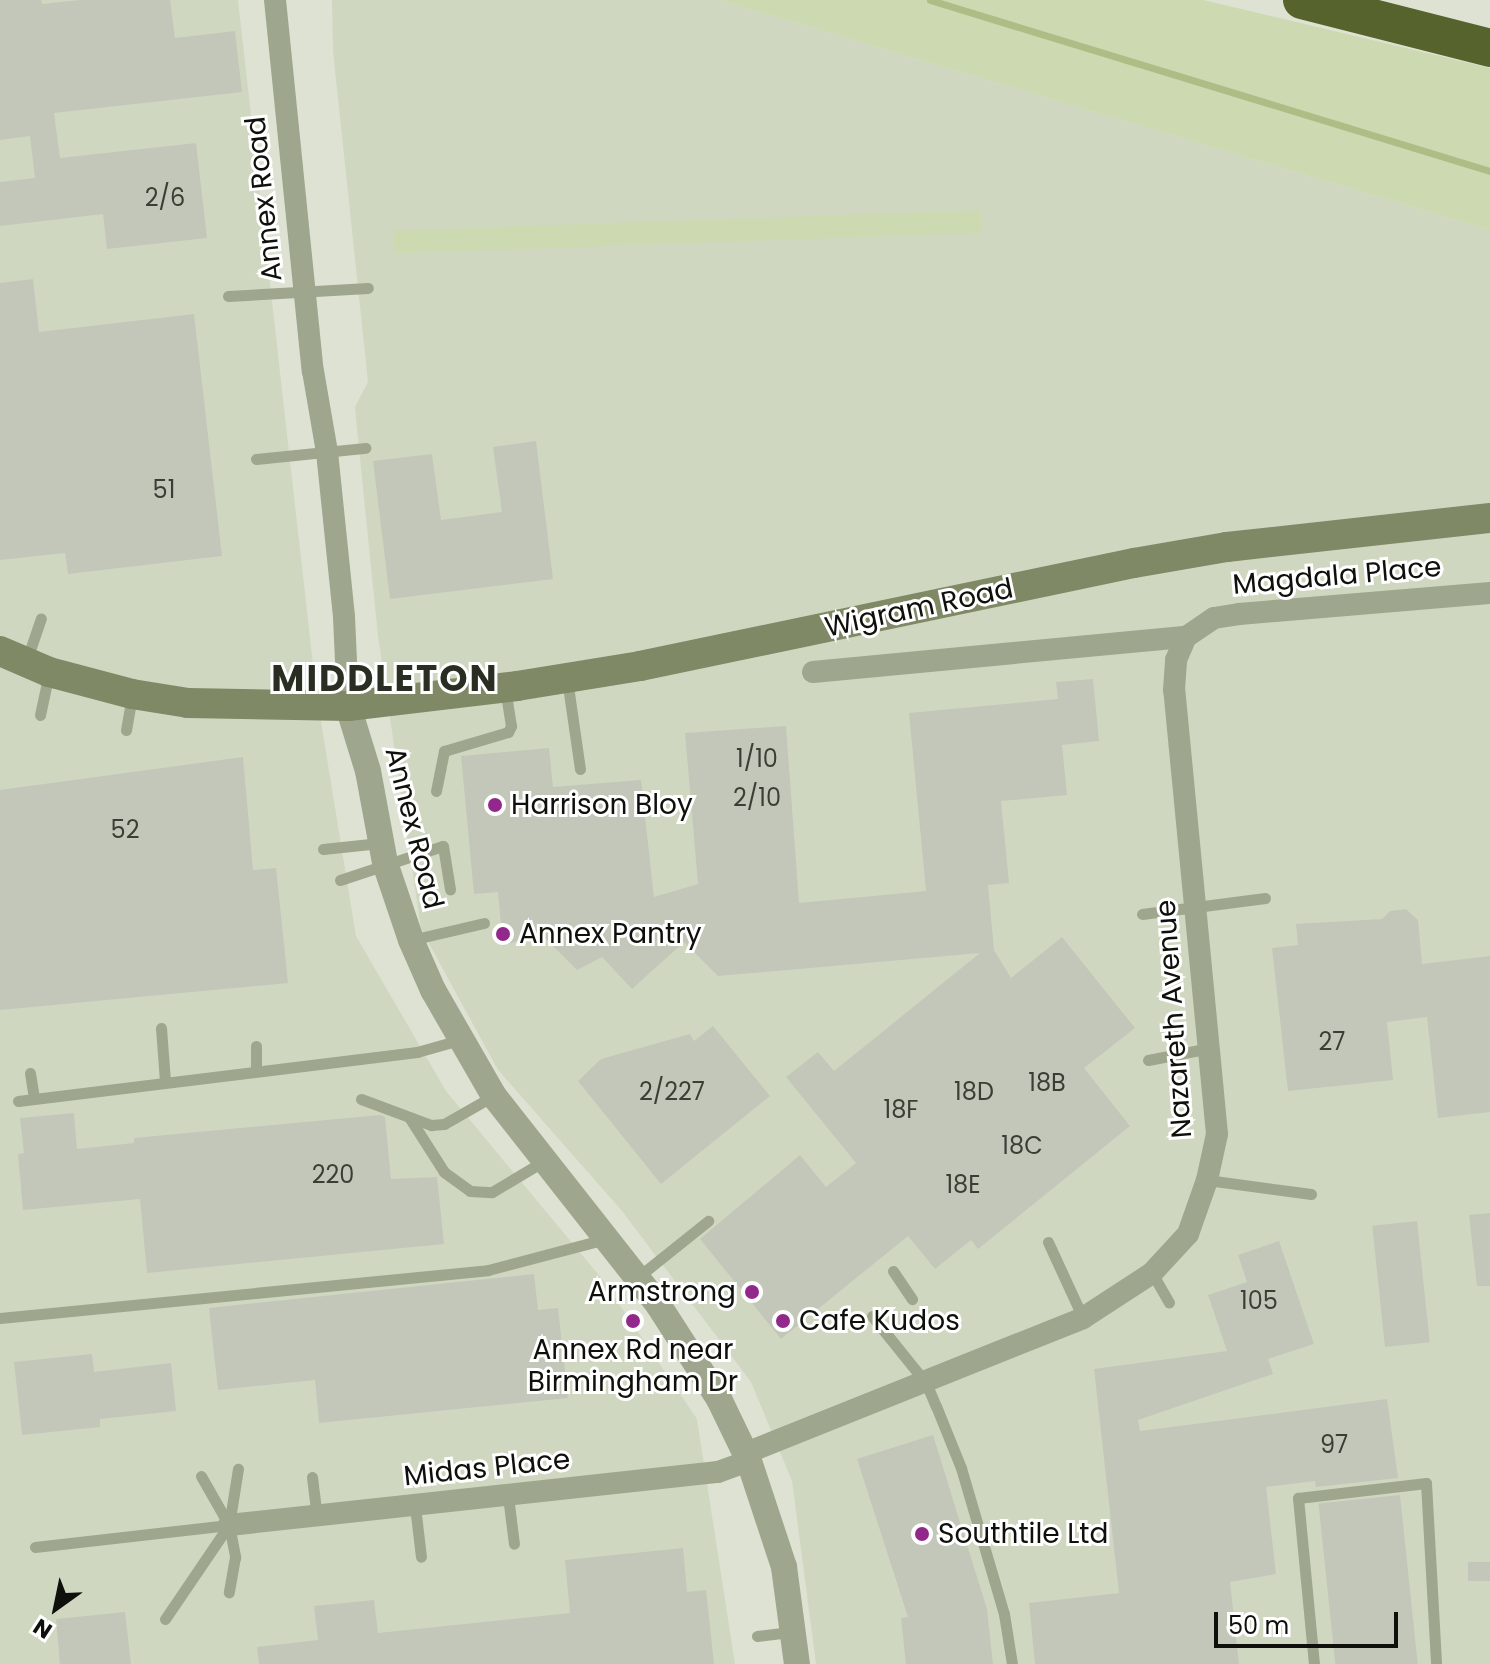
<!DOCTYPE html>
<html>
<head>
<meta charset="utf-8">
<style>
	body { margin:0 }
	#map { position:relative; width:1490px; height:1664px; overflow:hidden; background:#dee2d3; font-family:Poppins,sans-serif }
	div>[style] { position:absolute }
	.built>* { inset:0; background:#d0d7c1 }
	.green>* { inset:0; background:#cdd9b1; transform-origin:0 0 }
	.stream>* { height:7px; margin:-3.5px; padding:0 3.5px; transform-origin:3.5px; border-radius:3.5px; background:#aebd85 }
	.building>* { inset:0; background:#c3c7b9; transform-origin:0 0 }
	.service>* { height:11px; margin:-5.5px; padding:0 5.5px; transform-origin:5.5px; border-radius:5.5px; background:#9ea68d }
	.minor>* { height:22px; margin:-11px; padding:0 11px; transform-origin:11px; border-radius:11px; background:#9ea68d }
	.tertiary>* { height:26px; margin:-13px; padding:0 13px; transform-origin:13px; border-radius:13px; background:#9ea68d }
	.secondary>* { height:30px; margin:-15px; padding:0 15px; transform-origin:15px; border-radius:15px; background:#7f8965 }
	.motorway>* { height:38px; margin:-19px; padding:0 19px; transform-origin:19px; border-radius:19px; background:#56632d }
	.dots>* { width:22px; height:22px; translate:-50% -50%; box-sizing:border-box; border:4px solid #fff; border-radius:50% }
	span { translate:-50% -50%; white-space:nowrap; text-align:center; line-height:1.15; -webkit-text-stroke:6px #fff; paint-order:stroke }
	.number-label { font-size:24px; color:#3c3e36 }
	.number-label span { -webkit-text-stroke-width:0 }
	.street-label { font-size:28px; color:#0f100b }
	.poi-label { font-size:28px; color:#0f100b }
	.left { translate:0 -50%; text-align:left }
	.right { translate:-100% -50%; text-align:right }
	.district-label { font-size:36px; color:#2a2d22; font-weight:700; letter-spacing:2px }
	.north { position:absolute; left:16px; top:1568px; width:80px; height:80px; -webkit-text-stroke:6px #fff; paint-order:stroke; rotate:213deg; font-size:22px; font-weight:700; line-height:32px; text-align:center; color:#0f100b }
	.north::after { content:''; display:block; margin:auto; width:28px; height:36px; background:#0f100b; clip-path:polygon(50% 0,100% 100%,50% 72%,0 100%) }
	.scale { position:absolute; left:1214px; top:1612px; width:184px; height:36px; box-sizing:border-box; border:4px solid #0f100b; border-top:0; padding-left:10px; font-size:24px; line-height:28px; white-space:nowrap; color:#0f100b; -webkit-text-stroke:6px #fff; paint-order:stroke }
</style>
</head>
<body>
<div id="map">
	<div class="built">
		<div style="clip-path:polygon(0 0,238px 0,316px 691px,356px 936px,446px 1091px,602px 1279px,697px 1419px,735px 1664px,0 1664px)"></div>
		<div style="clip-path:polygon(332px 0,719px 0,1490px 230px,1490px 1664px,816px 1664px,792px 1481px,751px 1382px,622px 1211px,498px 1070px,421px 929px,378px 636px,356px 419px,355px 407px,368px 382px,333px 51px)"></div>
	</div>
	<div class="green">
		<div style="clip-path:polygon(719px 0,1203px 0,1490px 68px,1490px 230px)"></div>
		<div style="left:981px;top:210px;width:23px;height:588px;rotate:88deg"></div>
	</div>
	<div class="stream">
		<div style="left:930px;top:0;width:586px;rotate:16.98deg"></div>
	</div>
	<div class="building">
		<div style="clip-path:polygon(0 0,41px 0,42px 4px,80px 0,170px 0,175px 38px,235px 31px,242px 92px,54px 113px,60px 158px,196px 143px,207px 238px,107px 249px,103px 214px,0 226px,0 182px,35px 178px,30px 136px,0 140px)"></div>
		<div style="clip-path:polygon(33px 279px,39px 332px,194px 314px,222px 556px,68px 574px,65px 553px,0 560px,0 283px)"></div>
		<div style="clip-path:polygon(536px 441px,553px 579px,390px 599px,373px 461px,432px 454px,441px 520px,502px 512px,493px 447px)"></div>
		<div style="clip-path:polygon(1093px 679px,1099px 741px,1062px 745px,1067px 795px,1001px 801px,1009px 883px,988px 885px,994px 950px,1011px 978px,1062px 937px,1135px 1028px,1084px 1068px,1130px 1126px,978px 1249px,971px 1240px,935px 1269px,908px 1236px,781px 1339px,700px 1239px,800px 1155px,826px 1187px,856px 1163px,786px 1077px,818px 1052px,834px 1071px,980px 953px,718px 976px,684px 942px,632px 989px,602px 957px,577px 970px,540px 933px,503px 946px,498px 892px,474px 894px,461px 756px,549px 748px,553px 787px,641px 780px,654px 897px,698px 884px,685px 733px,786px 726px,799px 903px,926px 891px,909px 713px,1058px 699px,1056px 682px)"></div>
		<div style="clip-path:polygon(243px 757px,253px 870px,276px 868px,288px 983px,0 1010px,0 790px)"></div>
		<div style="clip-path:polygon(1406px 909px,1418px 920px,1422px 964px,1490px 956px,1490px 1112px,1438px 1118px,1427px 1017px,1387px 1022px,1393px 1080px,1288px 1091px,1272px 948px,1298px 945px,1296px 924px,1382px 919px,1390px 911px)"></div>
		<div style="clip-path:polygon(713px 1026px,770px 1096px,661px 1184px,578px 1081px,601px 1059px,690px 1034px,694px 1041px)"></div>
		<div style="clip-path:polygon(74px 1113px,77px 1149px,134px 1143px,134px 1138px,380px 1115px,385px 1117px,391px 1179px,437px 1177px,444px 1244px,147px 1273px,140px 1199px,23px 1210px,18px 1154px,24px 1153px,20px 1118px)"></div>
		<div style="clip-path:polygon(1490px 1213px,1490px 1286px,1477px 1286px,1469px 1215px)"></div>
		<div style="left:1417px;top:1221px;width:122px;height:45px;rotate:84deg"></div>
		<div style="clip-path:polygon(1279px 1241px,1314px 1344px,1268px 1359px,1273px 1374px,1138px 1420px,1140px 1431px,1387px 1399px,1398px 1478px,1316px 1487px,1315px 1481px,1266px 1487px,1276px 1574px,1230px 1582px,1239px 1664px,1035px 1664px,1029px 1603px,1119px 1593px,1094px 1369px,1227px 1351px,1208px 1295px,1247px 1282px,1238px 1255px)"></div>
		<div style="clip-path:polygon(534px 1274px,538px 1310px,558px 1308px,568px 1398px,319px 1423px,315px 1380px,218px 1390px,209px 1308px)"></div>
		<div style="clip-path:polygon(92px 1354px,94px 1372px,171px 1363px,176px 1411px,100px 1419px,100px 1427px,22px 1435px,14px 1362px)"></div>
		<div style="clip-path:polygon(933px 1435px,987px 1609px,993px 1664px,906px 1664px,901px 1618px,908px 1617px,857px 1459px)"></div>
		<div style="left:1400px;top:1495px;width:170px;height:82px;rotate:84deg"></div>
		<div style="clip-path:polygon(683px 1548px,687px 1592px,706px 1590px,714px 1664px,259px 1664px,257px 1647px,318px 1640px,314px 1606px,374px 1600px,378px 1633px,570px 1613px,565px 1560px)"></div>
		<div style="left:1490px;top:1562px;width:19px;height:22px;rotate:90deg"></div>
		<div style="clip-path:polygon(125px 1612px,131px 1664px,60px 1664px,56px 1619px)"></div>
	</div>
	<div class="service">
		<div style="left:228px;top:296px;width:140px;rotate:-3.3deg"></div>
		<div style="left:256px;top:459px;width:110px;rotate:-5.8deg"></div>
		<div style="left:26px;top:662px;width:46px;rotate:-71.2deg"></div>
		<div style="left:567px;top:679px;width:91px;rotate:81.8deg"></div>
		<div style="left:40px;top:715px;width:43px;rotate:-77.9deg"></div>
		<div style="left:126px;top:730px;width:36px;rotate:-80deg"></div>
		<div style="left:436px;top:791px;width:41px;rotate:-78.7deg"></div>
		<div style="left:444px;top:751px;width:67px;rotate:-16.5deg"></div>
		<div style="left:508px;top:732px;width:7px;rotate:-63deg"></div>
		<div style="left:511px;top:726px;width:38px;rotate:-99deg"></div>
		<div style="left:323px;top:849px;width:57px;rotate:-6deg"></div>
		<div style="left:340px;top:880px;width:108px;rotate:-18.3deg"></div>
		<div style="left:443px;top:846px;width:44px;rotate:80.8deg"></div>
		<div style="left:1142px;top:914px;width:124px;rotate:-7.4deg"></div>
		<div style="left:411px;top:940px;width:75px;rotate:-13.1deg"></div>
		<div style="left:161px;top:1028px;width:53px;rotate:85.7deg"></div>
		<div style="left:1148px;top:1060px;width:63px;rotate:-11deg"></div>
		<div style="left:256px;top:1071px;width:25px;rotate:-90deg"></div>
		<div style="left:30px;top:1073px;width:24px;rotate:81deg"></div>
		<div style="left:361px;top:1099px;width:75px;rotate:20.4deg"></div>
		<div style="left:431px;top:1125px;width:13px;rotate:-4deg"></div>
		<div style="left:444px;top:1124px;width:56px;rotate:-29.7deg"></div>
		<div style="left:18px;top:1101px;width:402px;rotate:-7deg"></div>
		<div style="left:417px;top:1052px;width:44px;rotate:-15.9deg"></div>
		<div style="left:409px;top:1117px;width:65px;rotate:57.5deg"></div>
		<div style="left:444px;top:1172px;width:32px;rotate:36deg"></div>
		<div style="left:470px;top:1191px;width:22px;rotate:3deg"></div>
		<div style="left:492px;top:1192px;width:61px;rotate:-30.8deg"></div>
		<div style="left:1207px;top:1180px;width:105px;rotate:7.7deg"></div>
		<div style="left:1048px;top:1242px;width:84px;rotate:65.3deg"></div>
		<div style="left:893px;top:1271px;width:34px;rotate:56deg"></div>
		<div style="left:1152px;top:1273px;width:34px;rotate:60deg"></div>
		<div style="left:638px;top:1277px;width:90px;rotate:-38.7deg"></div>
		<div style="left:872px;top:1316px;width:86px;rotate:51.1deg"></div>
		<div style="left:926px;top:1383px;width:25px;rotate:67deg"></div>
		<div style="left:936px;top:1406px;width:67px;rotate:68deg"></div>
		<div style="left:961px;top:1468px;width:152px;rotate:73.6deg"></div>
		<div style="left:1004px;top:1614px;width:51px;rotate:80.9deg"></div>
		<div style="left:0;top:1318px;width:490px;rotate:-5.6deg"></div>
		<div style="left:488px;top:1270px;width:121px;rotate:-14.8deg"></div>
		<div style="left:201px;top:1476px;width:56px;rotate:60.3deg"></div>
		<div style="left:229px;top:1525px;width:57px;rotate:-80.9deg"></div>
		<div style="left:312px;top:1477px;width:38px;rotate:83deg"></div>
		<div style="left:508px;top:1496px;width:48px;rotate:82.9deg"></div>
		<div style="left:415px;top:1506px;width:51px;rotate:83.3deg"></div>
		<div style="left:35px;top:1547px;width:195px;rotate:-6.5deg"></div>
		<div style="left:165px;top:1619px;width:114px;rotate:-55.8deg"></div>
		<div style="left:229px;top:1525px;width:33px;rotate:79deg"></div>
		<div style="left:235px;top:1557px;width:36px;rotate:100deg"></div>
		<div style="left:757px;top:1636px;width:35px;rotate:-7deg"></div>
		<div style="left:1314px;top:1664px;width:167px;rotate:-95.5deg"></div>
		<div style="left:1298px;top:1498px;width:129px;rotate:-6.7deg"></div>
		<div style="left:1426px;top:1483px;width:181px;rotate:86.8deg"></div>
	</div>
	<div class="minor">
		<div style="left:275px;top:0;width:373px;rotate:84.2deg"></div>
		<div style="left:313px;top:371px;width:82px;rotate:80.2deg"></div>
		<div style="left:327px;top:452px;width:166px;rotate:84.1deg"></div>
		<div style="left:344px;top:617px;width:89px;rotate:87.4deg"></div>
		<div style="left:813px;top:672px;width:375px;rotate:-5.4deg"></div>
		<div style="left:1186px;top:637px;width:34px;rotate:-34deg"></div>
		<div style="left:1214px;top:618px;width:25px;rotate:-9deg"></div>
		<div style="left:1239px;top:614px;width:252px;rotate:-4.8deg"></div>
		<div style="left:746px;top:1453px;width:363px;rotate:-21.8deg"></div>
		<div style="left:1083px;top:1318px;width:82px;rotate:-33.1deg"></div>
		<div style="left:1152px;top:1273px;width:53px;rotate:-47.3deg"></div>
		<div style="left:1188px;top:1234px;width:57px;rotate:-70.6deg"></div>
		<div style="left:1207px;top:1180px;width:47px;rotate:-77.7deg"></div>
		<div style="left:1217px;top:1134px;width:446px;rotate:-95.5deg"></div>
		<div style="left:1174px;top:690px;width:30px;rotate:-86deg"></div>
		<div style="left:1176px;top:660px;width:25px;rotate:-67deg"></div>
		<div style="left:229px;top:1525px;width:492px;rotate:-6.2deg"></div>
		<div style="left:718px;top:1472px;width:33px;rotate:-20deg"></div>
	</div>
	<div class="tertiary">
		<div style="left:348px;top:706px;width:68px;rotate:72.9deg"></div>
		<div style="left:368px;top:771px;width:94px;rotate:79.5deg"></div>
		<div style="left:385px;top:863px;width:81px;rotate:71.3deg"></div>
		<div style="left:411px;top:940px;width:55px;rotate:66.3deg"></div>
		<div style="left:433px;top:990px;width:122px;rotate:60.1deg"></div>
		<div style="left:494px;top:1096px;width:267px;rotate:51.8deg"></div>
		<div style="left:659px;top:1306px;width:111px;rotate:57.2deg"></div>
		<div style="left:719px;top:1399px;width:69px;rotate:64.2deg"></div>
		<div style="left:749px;top:1461px;width:112px;rotate:71.7deg"></div>
		<div style="left:784px;top:1567px;width:98px;rotate:82.4deg"></div>
	</div>
	<div class="secondary">
		<div style="left:0;top:651px;width:53px;rotate:23.2deg"></div>
		<div style="left:49px;top:672px;width:86px;rotate:14.8deg"></div>
		<div style="left:132px;top:694px;width:57px;rotate:9.1deg"></div>
		<div style="left:188px;top:703px;width:160px;rotate:1.1deg"></div>
		<div style="left:348px;top:706px;width:170px;rotate:-6.7deg"></div>
		<div style="left:517px;top:686px;width:125px;rotate:-9.2deg"></div>
		<div style="left:640px;top:666px;width:505px;rotate:-11.78deg"></div>
		<div style="left:1134px;top:563px;width:94px;rotate:-9.8deg"></div>
		<div style="left:1227px;top:547px;width:265px;rotate:-6.3deg"></div>
	</div>
	<div class="motorway">
		<div style="left:1302px;top:0;width:194px;rotate:14.3deg"></div>
	</div>
	<div class="dots">
		<div style="left:495px;top:805px;background:#92288b"></div>
		<div style="left:503px;top:934px;background:#92288b"></div>
		<div style="left:752px;top:1292px;background:#92288b"></div>
		<div style="left:633px;top:1321px;background:#92288b"></div>
		<div style="left:783px;top:1321px;background:#92288b"></div>
		<div style="left:922px;top:1534px;background:#92288b"></div>
	</div>
	<div class="number-label">
		<span style="left:165px;top:198px">2/6</span>
		<span style="left:164px;top:490px">51</span>
		<span style="left:757px;top:759px">1/10</span>
		<span style="left:757px;top:798px">2/10</span>
		<span style="left:125px;top:830px">52</span>
		<span style="left:1332px;top:1042px">27</span>
		<span style="left:1047px;top:1083px">18B</span>
		<span style="left:672px;top:1092px">2/227</span>
		<span style="left:974px;top:1092px">18D</span>
		<span style="left:901px;top:1110px">18F</span>
		<span style="left:1022px;top:1146px">18C</span>
		<span style="left:333px;top:1175px">220</span>
		<span style="left:963px;top:1185px">18E</span>
		<span style="left:1259px;top:1301px">105</span>
		<span style="left:1334px;top:1445px">97</span>
	</div>
	<div class="street-label">
		<span style="left:264px;top:199px;rotate:-96deg">Annex Road</span>
		<span style="left:1337px;top:576px;rotate:-5deg">Magdala Place</span>
		<span style="left:919px;top:608px;rotate:-12deg">Wigram Road</span>
		<span style="left:414px;top:828px;rotate:76deg">Annex Road</span>
		<span style="left:1174px;top:1019px;rotate:-94deg">Nazareth Avenue</span>
		<span style="left:487px;top:1468px;rotate:-6deg">Midas Place</span>
	</div>
	<div class="poi-label">
		<span class="left" style="left:511px;top:805px">Harrison Bloy</span>
		<span class="left" style="left:519px;top:934px">Annex Pantry</span>
		<span class="right" style="left:736px;top:1292px">Armstrong</span>
		<span class="left" style="left:799px;top:1321px">Cafe Kudos</span>
		<span style="left:633px;top:1366px">Annex Rd near<br>Birmingham Dr</span>
		<span class="left" style="left:938px;top:1534px">Southtile Ltd</span>
	</div>
	<div class="district-label">
		<span style="left:385px;top:679px">MIDDLETON</span>
	</div>
	<div class="north">N</div>
	<div class="scale">50 m</div>
</div>
</body>
</html>
